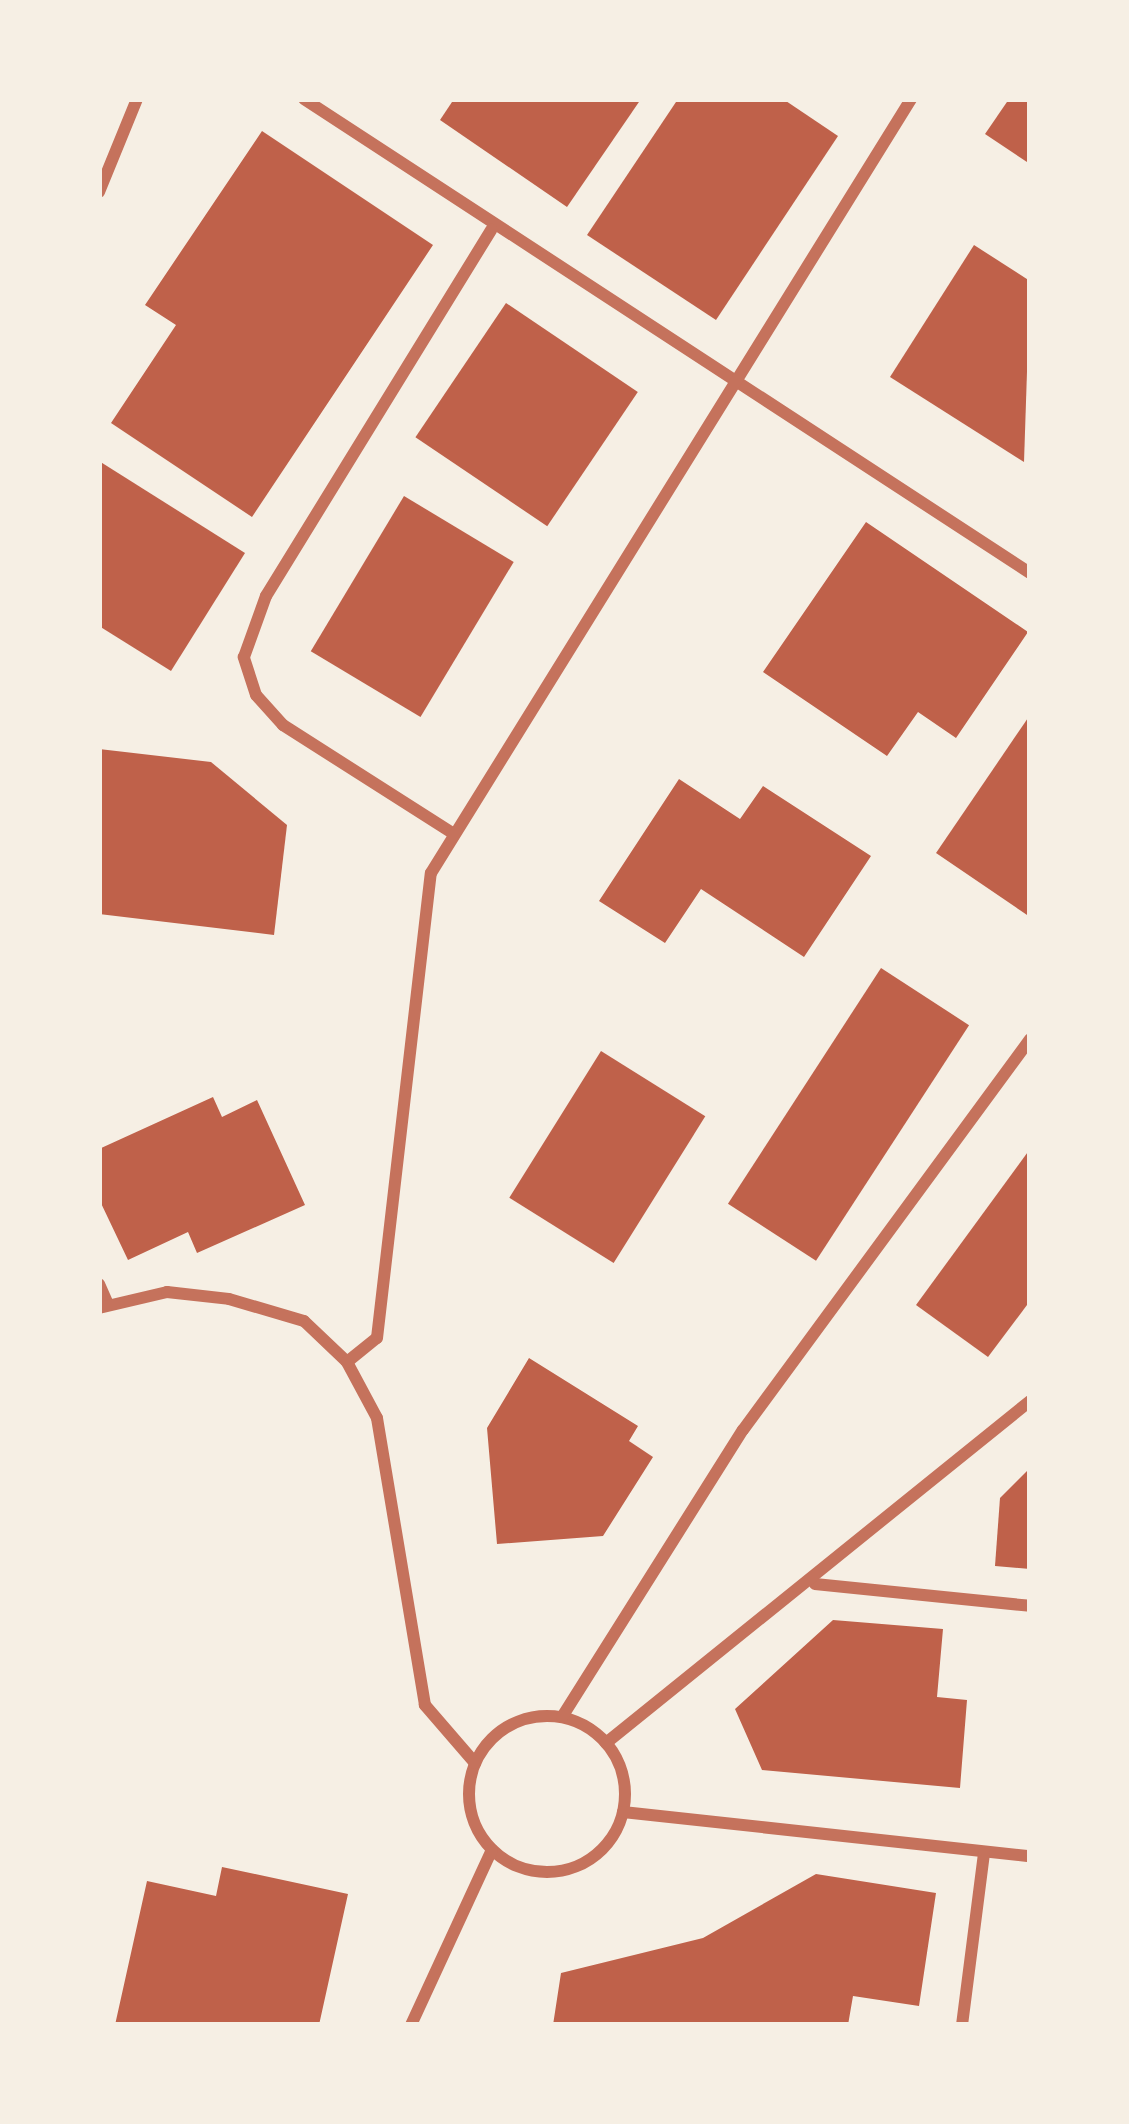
<!DOCTYPE html>
<html>
<head>
<meta charset="utf-8">
<style>
	body { margin:0 }
	#map { position:relative; width:1129px; height:2124px; overflow:hidden; background:#f6efe4; font-family:"DejaVu Sans",sans-serif }
	div>[style] { position:absolute }
	.building>* { inset:0; background:#bf614a; transform-origin:0 0 }
	.minor>* { height:12px; margin:-6px; padding:0 6px; transform-origin:6px; border-radius:6px; background:#c5725c }
	.minor>.ring { margin:-6px; padding:0; box-sizing:content-box; background:none; border:12px solid #c5725c; border-radius:50% }
	span { translate:-50% -50%; white-space:nowrap; text-align:center; line-height:1.15; -webkit-text-stroke:10px #f6efe4; paint-order:stroke }
	.frame { position:absolute; inset:0; border:102px solid #f6efe4; pointer-events:none }
</style>
</head>
<body>
<div id="map">
	<div class="building">
		<div style="clip-path:polygon(454px 99px,641px 99px,567px 207px,440px 120px)"></div>
		<div style="clip-path:polygon(678px 99px,783px 99px,838px 136px,716px 320px,587px 235px)"></div>
		<div style="clip-path:polygon(1009px 99px,1030px 99px,1030px 164px,985px 134px)"></div>
		<div style="clip-path:polygon(262px 131px,433px 245px,252px 517px,111px 423px,176px 325px,145px 305px)"></div>
		<div style="clip-path:polygon(974px 245px,1030px 281px,1024px 462px,890px 377px)"></div>
		<div style="left:506px;top:303px;width:159px;height:162px;rotate:34deg"></div>
		<div style="clip-path:polygon(99px 461px,245px 553px,171px 671px,99px 626px)"></div>
		<div style="left:404px;top:496px;width:128px;height:181px;rotate:31deg"></div>
		<div style="clip-path:polygon(866px 522px,1028px 632px,956px 738px,918px 712px,887px 756px,763px 672px)"></div>
		<div style="clip-path:polygon(1030px 715px,1030px 917px,936px 853px)"></div>
		<div style="clip-path:polygon(99px 749px,211px 762px,287px 825px,274px 935px,99px 914px)"></div>
		<div style="clip-path:polygon(679px 779px,740px 819px,763px 786px,871px 856px,804px 957px,701px 889px,665px 943px,599px 901px)"></div>
		<div style="left:881px;top:968px;width:105px;height:281px;rotate:33deg"></div>
		<div style="left:601px;top:1051px;width:123px;height:173px;rotate:32deg"></div>
		<div style="clip-path:polygon(213px 1097px,222px 1117px,257px 1100px,305px 1205px,197px 1253px,188px 1232px,128px 1260px,99px 1199px,99px 1149px)"></div>
		<div style="clip-path:polygon(1030px 1149px,1030px 1301px,988px 1357px,916px 1305px)"></div>
		<div style="clip-path:polygon(529px 1358px,638px 1426px,629px 1441px,653px 1457px,603px 1536px,497px 1544px,487px 1428px)"></div>
		<div style="clip-path:polygon(1030px 1468px,1030px 1569px,995px 1566px,1000px 1498px)"></div>
		<div style="clip-path:polygon(833px 1620px,943px 1629px,937px 1697px,967px 1700px,960px 1788px,762px 1770px,735px 1709px)"></div>
		<div style="clip-path:polygon(222px 1867px,348px 1894px,319px 2025px,115px 2025px,147px 1881px,216px 1896px)"></div>
		<div style="clip-path:polygon(816px 1874px,936px 1893px,919px 2006px,853px 1996px,848px 2025px,553px 2025px,561px 1973px,703px 1938px)"></div>
	</div>
	<div class="minor">
		<div style="left:304px;top:99px;width:867px;rotate:33.14deg"></div>
		<div style="left:99px;top:192px;width:100px;rotate:-67.8deg"></div>
		<div style="left:454px;top:834px;width:203px;rotate:-147.5deg"></div>
		<div style="left:283px;top:725px;width:40px;rotate:-132deg"></div>
		<div style="left:256px;top:695px;width:40px;rotate:-108deg"></div>
		<div style="left:244px;top:657px;width:65px;rotate:-70.2deg"></div>
		<div style="left:266px;top:596px;width:430px;rotate:-58.4deg"></div>
		<div style="left:99px;top:1284px;width:22px;rotate:66deg"></div>
		<div style="left:99px;top:1308px;width:70px;rotate:-13.2deg"></div>
		<div style="left:167px;top:1292px;width:62px;rotate:6.4deg"></div>
		<div style="left:229px;top:1299px;width:78px;rotate:16.3deg"></div>
		<div style="left:304px;top:1321px;width:59px;rotate:43.6deg"></div>
		<div style="left:815px;top:1584px;width:216px;rotate:5.8deg"></div>
		<div class="ring" style="left:469px;top:1716px;width:144px;height:144px"></div>
		<div style="left:562px;top:1717px;width:339px;rotate:-57.8deg"></div>
		<div style="left:743px;top:1430px;width:485px;rotate:-53.7deg"></div>
		<div style="left:606px;top:1743px;width:545px;rotate:-38.89deg"></div>
		<div style="left:475px;top:1763px;width:77px;rotate:-130.8deg"></div>
		<div style="left:425px;top:1705px;width:291px;rotate:-99.5deg"></div>
		<div style="left:377px;top:1418px;width:64px;rotate:-118.2deg"></div>
		<div style="left:347px;top:1362px;width:38px;rotate:-39deg"></div>
		<div style="left:377px;top:1338px;width:468px;rotate:-83.4deg"></div>
		<div style="left:431px;top:873px;width:911px;rotate:-58.19deg"></div>
		<div style="left:623px;top:1812px;width:409px;rotate:6.2deg"></div>
		<div style="left:411px;top:2025px;width:193px;rotate:-65.2deg"></div>
		<div style="left:962px;top:2025px;width:173px;rotate:-82.7deg"></div>
	</div>
	<div class="frame"></div>
</div>
</body>
</html>
